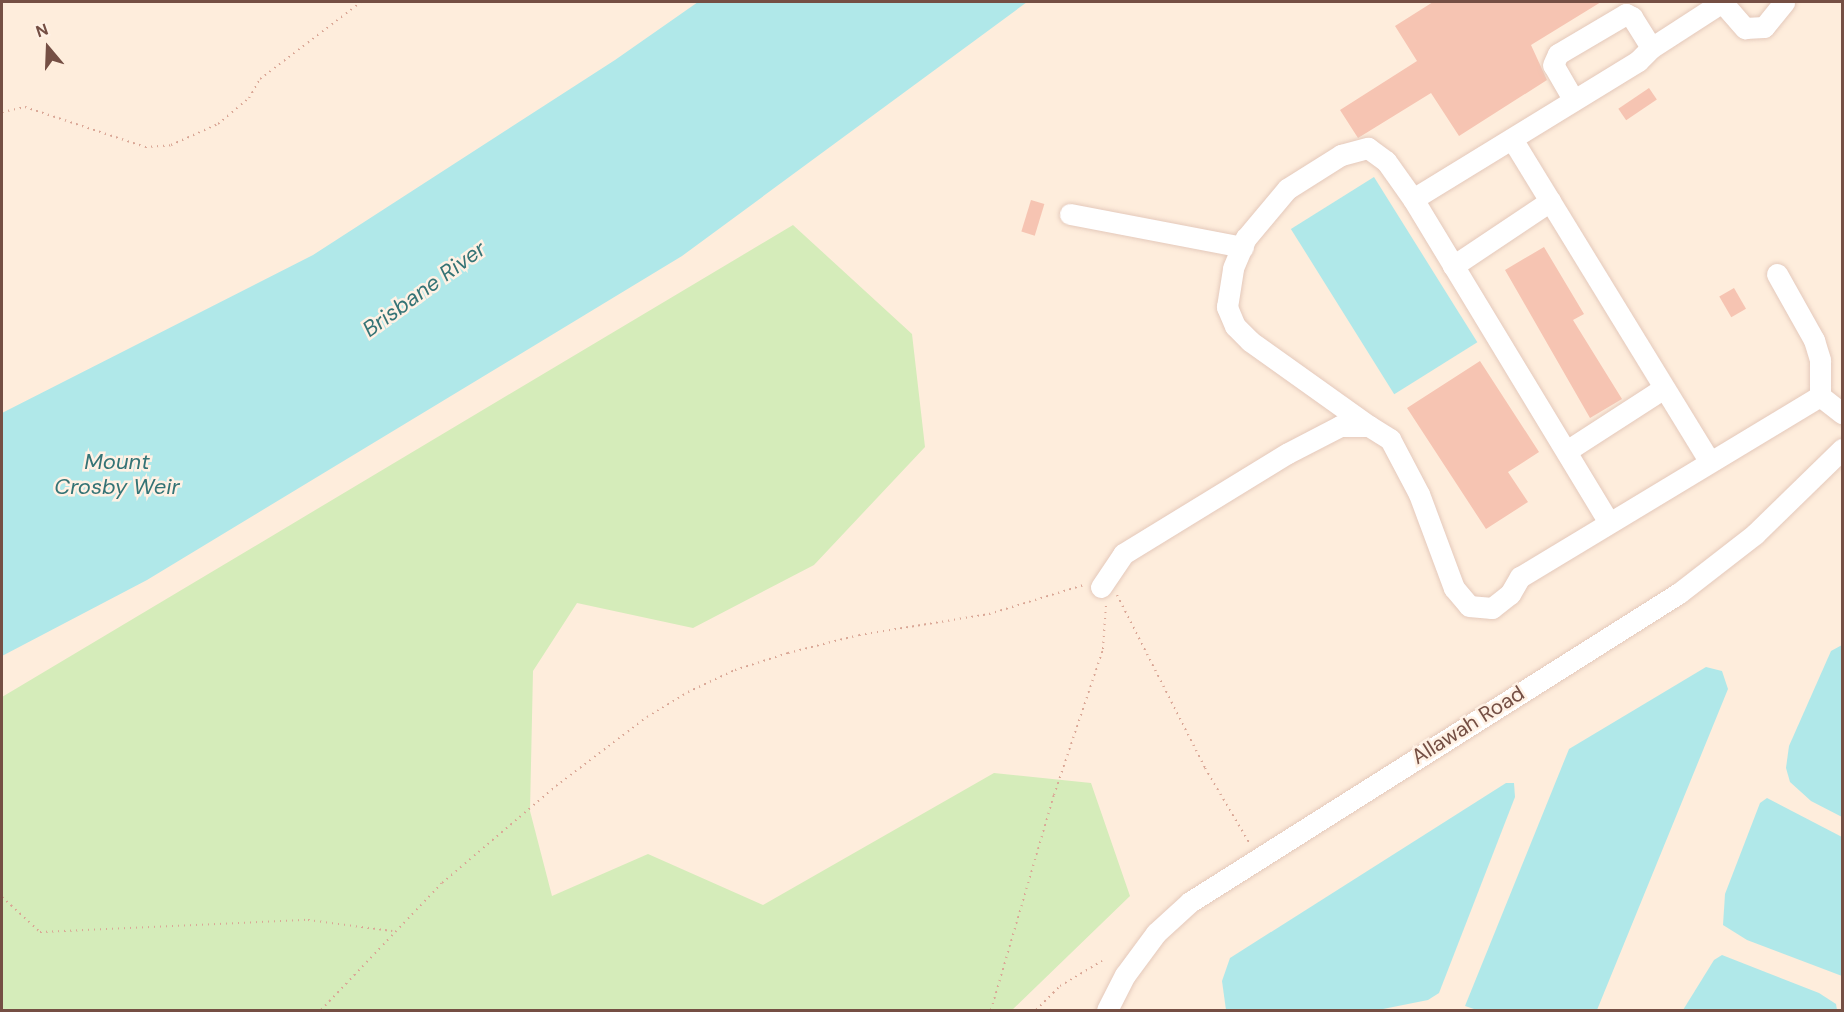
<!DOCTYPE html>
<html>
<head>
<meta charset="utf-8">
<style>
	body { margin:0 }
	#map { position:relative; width:1844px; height:1012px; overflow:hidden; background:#feeddc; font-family:"DM Sans",sans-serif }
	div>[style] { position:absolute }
	.green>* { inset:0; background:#d5ecba }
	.water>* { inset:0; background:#b0e8e9; transform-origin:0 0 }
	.building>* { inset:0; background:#f6c4b2; transform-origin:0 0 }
	.path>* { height:2px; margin-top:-1px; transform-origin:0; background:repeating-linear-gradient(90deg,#daa796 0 1.5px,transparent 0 6px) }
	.roads { filter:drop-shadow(0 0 2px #e4c9bb) drop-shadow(0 0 2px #e4c9bb) }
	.minor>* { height:21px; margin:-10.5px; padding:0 10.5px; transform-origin:10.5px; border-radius:10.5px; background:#fff }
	span { translate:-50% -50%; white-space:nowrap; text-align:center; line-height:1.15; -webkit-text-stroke:5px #fff1e4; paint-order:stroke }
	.street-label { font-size:21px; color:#754f44 }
	.water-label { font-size:22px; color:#347375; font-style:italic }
	.frame { position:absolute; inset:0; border:3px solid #754f44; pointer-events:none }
	.north { position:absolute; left:18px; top:18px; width:60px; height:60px; -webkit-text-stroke:4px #fff1e4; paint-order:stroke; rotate:341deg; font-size:16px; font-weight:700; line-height:24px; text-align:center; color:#754f44 }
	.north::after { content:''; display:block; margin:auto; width:21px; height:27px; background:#754f44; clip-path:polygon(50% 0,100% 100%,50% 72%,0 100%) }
</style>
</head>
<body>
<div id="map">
	<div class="green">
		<div style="clip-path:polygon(793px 225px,912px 334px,925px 447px,814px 565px,693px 628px,577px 603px,533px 671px,530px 811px,552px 896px,648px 854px,763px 905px,994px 773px,1091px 783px,1130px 896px,1012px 1010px,2px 1010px,2px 697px)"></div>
	</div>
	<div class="water">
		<div style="clip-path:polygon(698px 2px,1027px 2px,682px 256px,147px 580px,2px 656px,2px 413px,313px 255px,615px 60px)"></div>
		<div style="left:1374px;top:177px;width:195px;height:98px;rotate:58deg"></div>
		<div style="clip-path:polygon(1842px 645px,1842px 817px,1811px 801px,1790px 782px,1786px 768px,1789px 746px,1831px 651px)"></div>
		<div style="clip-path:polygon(1706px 667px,1722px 671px,1728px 689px,1597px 1010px,1477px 1010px,1465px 1006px,1569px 749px)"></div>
		<div style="clip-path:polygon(1506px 783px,1514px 783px,1515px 797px,1439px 993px,1428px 1000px,1378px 1010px,1226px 1010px,1222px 981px,1230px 958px)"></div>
		<div style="clip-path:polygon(1767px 798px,1842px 837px,1842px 976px,1747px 940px,1723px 925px,1725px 894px,1760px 803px)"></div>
		<div style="clip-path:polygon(1722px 955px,1819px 993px,1836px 1004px,1837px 1010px,1683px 1010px,1714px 960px)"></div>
	</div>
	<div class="building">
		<div style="clip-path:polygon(1433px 2px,1601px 2px,1531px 45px,1547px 80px,1459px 136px,1431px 93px,1358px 138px,1340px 110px,1417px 61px,1395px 26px)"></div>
		<div style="left:1649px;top:88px;width:14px;height:37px;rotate:56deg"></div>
		<div style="left:1031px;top:200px;width:14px;height:33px;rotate:17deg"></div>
		<div style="clip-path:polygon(1544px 247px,1584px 314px,1573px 320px,1622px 399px,1590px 418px,1505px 270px)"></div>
		<div style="left:1734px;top:288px;width:24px;height:17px;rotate:60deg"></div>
		<div style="clip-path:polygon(1480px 361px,1539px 452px,1508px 472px,1528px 502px,1486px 529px,1407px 408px)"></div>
	</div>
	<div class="path">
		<div style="left:2px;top:112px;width:24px;rotate:-12deg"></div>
		<div style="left:25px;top:107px;width:126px;rotate:18.4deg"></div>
		<div style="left:145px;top:147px;width:26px;rotate:-4deg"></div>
		<div style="left:171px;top:145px;width:51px;rotate:-24.1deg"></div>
		<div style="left:218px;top:124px;width:40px;rotate:-40deg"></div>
		<div style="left:249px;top:98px;width:22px;rotate:-60deg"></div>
		<div style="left:260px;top:79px;width:127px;rotate:-37.3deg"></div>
		<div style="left:1117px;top:595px;width:194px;rotate:63deg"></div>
		<div style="left:1205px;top:768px;width:88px;rotate:59.4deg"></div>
		<div style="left:2px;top:897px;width:52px;rotate:42.6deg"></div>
		<div style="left:40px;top:932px;width:268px;rotate:-2.6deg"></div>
		<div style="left:308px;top:920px;width:85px;rotate:7.5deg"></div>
		<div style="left:321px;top:1010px;width:175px;rotate:-46.4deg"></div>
		<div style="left:442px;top:883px;width:150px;rotate:-40.4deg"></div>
		<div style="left:556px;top:786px;width:114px;rotate:-37.2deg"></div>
		<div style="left:647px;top:717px;width:48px;rotate:-31.4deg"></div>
		<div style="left:688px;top:692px;width:52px;rotate:-25.1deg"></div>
		<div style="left:735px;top:670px;width:56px;rotate:-17.8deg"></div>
		<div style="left:788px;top:653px;width:73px;rotate:-14.2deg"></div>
		<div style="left:859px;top:635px;width:132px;rotate:-9.2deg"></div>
		<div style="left:989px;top:614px;width:99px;rotate:-17deg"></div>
		<div style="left:991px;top:1010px;width:224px;rotate:-73.7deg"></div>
		<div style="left:1054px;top:795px;width:154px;rotate:-71.4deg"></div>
		<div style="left:1103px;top:649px;width:44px;rotate:-86.1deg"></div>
		<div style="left:1036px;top:1010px;width:34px;rotate:-45deg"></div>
		<div style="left:1060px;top:986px;width:49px;rotate:-30.8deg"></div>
	</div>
	<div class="roads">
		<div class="minor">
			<div style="left:1722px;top:2px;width:35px;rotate:49deg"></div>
			<div style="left:1745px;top:28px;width:19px;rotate:-3deg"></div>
			<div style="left:1764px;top:27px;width:32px;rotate:-51deg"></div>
			<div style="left:1573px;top:99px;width:39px;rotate:-120deg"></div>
			<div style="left:1553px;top:65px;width:12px;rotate:-66deg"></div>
			<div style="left:1558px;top:54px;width:79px;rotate:-30.5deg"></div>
			<div style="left:1626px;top:14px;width:7px;rotate:27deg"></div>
			<div style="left:1632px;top:17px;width:36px;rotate:58deg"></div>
			<div style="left:1512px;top:139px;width:377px;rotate:58.5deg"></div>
			<div style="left:1413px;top:199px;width:264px;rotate:-31.5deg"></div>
			<div style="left:1638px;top:61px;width:18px;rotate:-45deg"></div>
			<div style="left:1651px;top:48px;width:85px;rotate:-32.9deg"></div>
			<div style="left:1070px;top:214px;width:176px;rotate:10.8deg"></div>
			<div style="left:1453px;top:266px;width:117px;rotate:-33.8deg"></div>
			<div style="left:1777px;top:274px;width:76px;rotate:60.7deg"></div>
			<div style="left:1814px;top:340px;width:21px;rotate:73deg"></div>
			<div style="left:1820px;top:360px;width:36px;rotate:90deg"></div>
			<div style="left:1820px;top:396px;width:28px;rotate:38deg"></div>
			<div style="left:1369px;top:426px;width:146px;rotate:-144.5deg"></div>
			<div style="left:1250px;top:341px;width:21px;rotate:-135deg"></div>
			<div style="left:1235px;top:326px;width:21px;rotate:-113deg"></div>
			<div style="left:1227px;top:307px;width:39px;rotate:-81deg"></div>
			<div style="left:1233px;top:268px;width:33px;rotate:-67deg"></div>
			<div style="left:1246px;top:238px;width:64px;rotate:-50.1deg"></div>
			<div style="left:1287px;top:189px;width:64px;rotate:-32.2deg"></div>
			<div style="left:1341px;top:155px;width:28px;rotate:-15deg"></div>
			<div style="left:1368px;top:148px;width:22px;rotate:36deg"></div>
			<div style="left:1386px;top:161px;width:47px;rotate:54.6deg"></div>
			<div style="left:1413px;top:199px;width:376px;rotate:58.8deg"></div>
			<div style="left:1568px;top:450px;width:114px;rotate:-32.9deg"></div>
			<div style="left:1101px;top:587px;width:40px;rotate:-56deg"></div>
			<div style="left:1123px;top:554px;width:193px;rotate:-31.5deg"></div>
			<div style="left:1288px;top:453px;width:59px;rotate:-27.4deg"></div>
			<div style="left:1340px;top:426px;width:29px"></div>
			<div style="left:1369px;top:426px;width:25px;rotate:32deg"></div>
			<div style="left:1390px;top:439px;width:62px;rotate:62.2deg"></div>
			<div style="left:1419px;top:494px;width:100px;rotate:69.6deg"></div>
			<div style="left:1454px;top:588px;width:23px;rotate:50deg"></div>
			<div style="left:1469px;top:606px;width:23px;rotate:5deg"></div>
			<div style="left:1492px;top:608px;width:23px;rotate:-38deg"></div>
			<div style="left:1510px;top:594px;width:20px;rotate:-60deg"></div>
			<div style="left:1520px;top:577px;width:350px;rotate:-31.1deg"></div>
			<div style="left:1107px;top:1010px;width:39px;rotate:-63deg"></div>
			<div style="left:1125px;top:975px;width:52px;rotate:-53.6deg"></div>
			<div style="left:1156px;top:933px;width:46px;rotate:-42.4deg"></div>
			<div style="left:1190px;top:902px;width:578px;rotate:-32.29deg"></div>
			<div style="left:1679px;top:593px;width:96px;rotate:-37.8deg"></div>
			<div style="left:1755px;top:534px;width:122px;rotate:-44.3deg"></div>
		</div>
	</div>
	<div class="street-label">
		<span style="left:1468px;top:725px;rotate:-32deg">Allawah Road</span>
	</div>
	<div class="water-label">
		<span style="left:424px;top:289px;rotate:-36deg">Brisbane River</span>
		<span style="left:117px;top:474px">Mount<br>Crosby Weir</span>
	</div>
	<div class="frame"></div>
	<div class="north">N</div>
</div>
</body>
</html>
